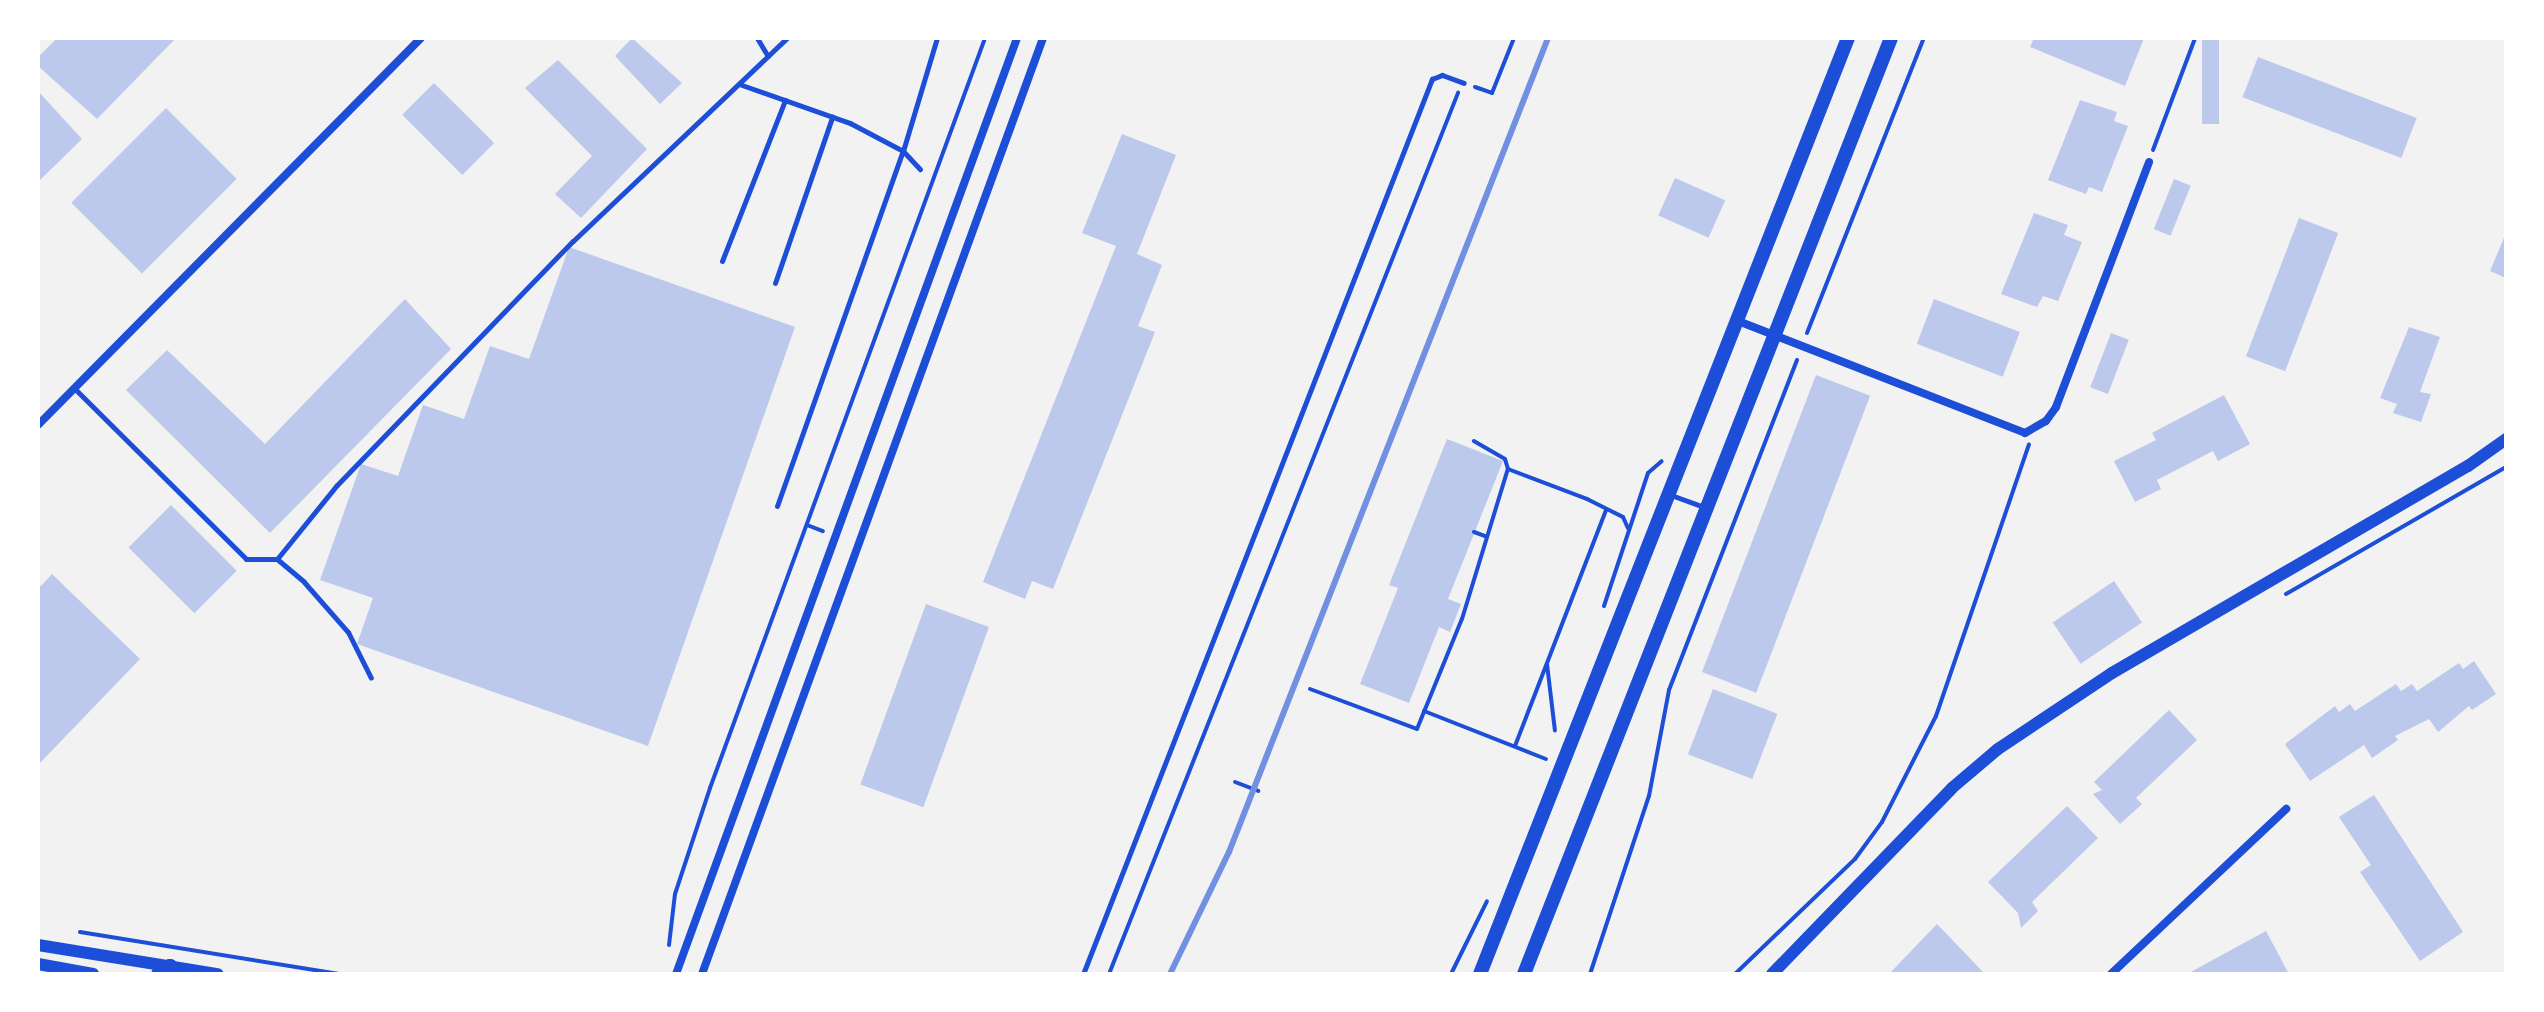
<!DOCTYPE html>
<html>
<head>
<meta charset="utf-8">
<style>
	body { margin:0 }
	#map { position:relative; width:2544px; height:1012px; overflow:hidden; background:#f2f2f2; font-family:Quicksand,sans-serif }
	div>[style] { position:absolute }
	.building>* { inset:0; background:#bdc9ec; transform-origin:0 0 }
	.path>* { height:4px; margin:-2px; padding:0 2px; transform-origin:2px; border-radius:2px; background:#1d4ed8 }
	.service>* { height:5px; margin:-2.5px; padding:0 2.5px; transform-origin:2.5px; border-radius:2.5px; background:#1d4ed8 }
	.minor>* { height:8px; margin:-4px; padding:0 4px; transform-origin:4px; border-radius:4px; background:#1d4ed8 }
	.tertiary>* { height:12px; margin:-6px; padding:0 6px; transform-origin:6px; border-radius:6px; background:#1d4ed8 }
	.secondary>* { height:14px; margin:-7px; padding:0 7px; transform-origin:7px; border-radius:7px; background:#1d4ed8 }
	.trunk>* { height:16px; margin:-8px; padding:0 8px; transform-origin:8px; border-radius:8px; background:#1d4ed8 }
	.rail>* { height:6px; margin:-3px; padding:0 3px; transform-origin:3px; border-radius:3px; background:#7290e2 }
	span { translate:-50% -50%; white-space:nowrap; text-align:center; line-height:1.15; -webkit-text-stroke:6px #fff; paint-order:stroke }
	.frame { position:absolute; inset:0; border:40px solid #fff; pointer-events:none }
</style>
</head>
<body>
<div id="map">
	<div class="building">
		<div style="clip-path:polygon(57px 38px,176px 38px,97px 119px,38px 66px,38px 57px)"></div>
		<div style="clip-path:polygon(632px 38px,682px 83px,660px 104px,615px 56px)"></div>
		<div style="clip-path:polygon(2034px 38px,2144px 38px,2125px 86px,2030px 47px)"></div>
		<div style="left:2202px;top:38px;width:17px;height:86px"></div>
		<div style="left:2258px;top:57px;width:170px;height:43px;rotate:21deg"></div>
		<div style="clip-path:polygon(558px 60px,647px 149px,581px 218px,555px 194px,592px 156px,525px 88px)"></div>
		<div style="left:434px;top:83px;width:85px;height:45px;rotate:45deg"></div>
		<div style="clip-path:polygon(38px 91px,82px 139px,38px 182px)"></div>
		<div style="clip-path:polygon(2080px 100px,2117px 112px,2114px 121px,2128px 126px,2102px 192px,2089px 187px,2086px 194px,2048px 180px)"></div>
		<div style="left:166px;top:108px;width:100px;height:134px;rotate:45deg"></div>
		<div style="clip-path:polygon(1122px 134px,1176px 155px,1137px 254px,1162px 265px,1138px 326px,1155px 332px,1053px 589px,1032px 581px,1025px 599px,983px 582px,1116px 246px,1082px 233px)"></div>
		<div style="left:1675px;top:178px;width:55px;height:41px;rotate:24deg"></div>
		<div style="left:2174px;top:179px;width:18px;height:54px;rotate:22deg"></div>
		<div style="clip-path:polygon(2034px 213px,2068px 225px,2064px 235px,2082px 242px,2058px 301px,2043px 296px,2037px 307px,2001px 294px)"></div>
		<div style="left:2299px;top:218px;width:42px;height:148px;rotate:21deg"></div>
		<div style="clip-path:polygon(2506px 233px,2506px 278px,2490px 271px)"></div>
		<div style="clip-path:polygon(569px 247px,795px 327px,648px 746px,357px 644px,373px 598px,320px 580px,361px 464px,398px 476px,423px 405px,464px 419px,490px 346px,529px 359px)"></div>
		<div style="clip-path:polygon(405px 299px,451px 349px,270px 533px,126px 390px,167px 350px,265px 444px)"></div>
		<div style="left:1934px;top:299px;width:92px;height:48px;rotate:21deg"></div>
		<div style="clip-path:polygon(2409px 327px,2440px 337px,2420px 392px,2431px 394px,2421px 422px,2393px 413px,2397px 404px,2380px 398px)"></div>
		<div style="left:2111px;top:333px;width:19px;height:58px;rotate:21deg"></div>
		<div style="left:1816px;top:375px;width:58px;height:318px;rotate:21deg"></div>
		<div style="clip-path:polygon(2224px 395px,2250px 444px,2218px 461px,2213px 451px,2157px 480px,2161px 489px,2135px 502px,2114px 461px,2156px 440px,2152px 433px)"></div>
		<div style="clip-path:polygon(1447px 439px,1503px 461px,1448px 599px,1461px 604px,1450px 632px,1439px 627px,1409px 703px,1360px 684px,1398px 588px,1389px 585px)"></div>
		<div style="left:171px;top:505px;width:93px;height:60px;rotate:45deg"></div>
		<div style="clip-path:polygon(52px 574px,140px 659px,38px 765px,38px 583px,41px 586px)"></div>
		<div style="left:2114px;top:581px;width:50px;height:74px;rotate:56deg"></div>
		<div style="left:926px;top:604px;width:67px;height:192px;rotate:20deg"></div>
		<div style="clip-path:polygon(2474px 661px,2496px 694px,2472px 710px,2469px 706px,2438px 732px,2429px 719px,2395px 736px,2398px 740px,2372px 758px,2364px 745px,2310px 781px,2285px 744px,2335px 706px,2339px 712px,2350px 704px,2355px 711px,2396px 684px,2401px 691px,2412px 684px,2417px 691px,2459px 663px,2463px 669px)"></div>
		<div style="left:1713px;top:689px;width:69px;height:70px;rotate:21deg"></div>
		<div style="clip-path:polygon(2169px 710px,2197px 740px,2136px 798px,2142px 804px,2120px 824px,2093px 794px,2102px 790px,2094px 782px)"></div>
		<div style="clip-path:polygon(2374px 795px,2463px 932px,2420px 961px,2360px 872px,2371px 865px,2339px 817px)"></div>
		<div style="clip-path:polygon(2067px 806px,2098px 838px,2032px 902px,2038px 911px,2021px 928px,2018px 913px,1988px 882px)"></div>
		<div style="clip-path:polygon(1937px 924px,1985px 974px,1889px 974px)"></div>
		<div style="clip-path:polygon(2266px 931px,2289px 974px,2187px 974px)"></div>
	</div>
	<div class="path">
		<div style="left:1475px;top:87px;width:18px;rotate:19deg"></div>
		<div style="left:1492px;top:93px;width:59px;rotate:-68.2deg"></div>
		<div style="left:2153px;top:150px;width:120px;rotate:-69.4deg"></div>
		<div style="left:1807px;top:333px;width:317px;rotate:-68.4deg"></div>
		<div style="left:1508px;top:469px;width:85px;rotate:20.8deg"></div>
		<div style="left:1587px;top:499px;width:40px;rotate:26.6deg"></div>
		<div style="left:1623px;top:517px;width:12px;rotate:66deg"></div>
		<div style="left:807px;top:525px;width:17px;rotate:21deg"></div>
		<div style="left:1474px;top:532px;width:12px;rotate:20deg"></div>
		<div style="left:2286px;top:594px;width:254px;rotate:-30deg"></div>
		<div style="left:1604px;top:606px;width:140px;rotate:-71.7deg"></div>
		<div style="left:1648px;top:473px;width:18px;rotate:-41deg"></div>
		<div style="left:1547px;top:664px;width:67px;rotate:83.2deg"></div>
		<div style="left:1310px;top:689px;width:114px;rotate:20.5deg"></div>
		<div style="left:1417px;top:729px;width:119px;rotate:-67.8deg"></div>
		<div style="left:1462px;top:619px;width:157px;rotate:-73deg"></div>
		<div style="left:1508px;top:469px;width:10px;rotate:-107deg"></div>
		<div style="left:1505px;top:459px;width:36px;rotate:-150deg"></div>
		<div style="left:1424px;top:711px;width:131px;rotate:21.5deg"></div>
		<div style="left:1515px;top:746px;width:253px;rotate:-68.9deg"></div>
		<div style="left:1235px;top:782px;width:25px;rotate:21deg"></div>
		<div style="left:80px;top:932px;width:261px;rotate:9.2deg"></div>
		<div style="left:669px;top:945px;width:51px;rotate:-83.3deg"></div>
		<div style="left:675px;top:894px;width:112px;rotate:-71.7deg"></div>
		<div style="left:710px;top:788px;width:799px;rotate:-69.86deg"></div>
		<div style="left:1109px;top:974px;width:948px;rotate:-68.39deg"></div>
		<div style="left:1418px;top:974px;width:28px"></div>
		<div style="left:1451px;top:974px;width:81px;rotate:-63.7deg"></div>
		<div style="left:1590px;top:974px;width:188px;rotate:-71.7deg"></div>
		<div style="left:1649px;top:796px;width:108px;rotate:-79.3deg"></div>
		<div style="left:1669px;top:690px;width:354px;rotate:-68.8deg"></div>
		<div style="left:1735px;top:974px;width:166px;rotate:-43.8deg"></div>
		<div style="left:1855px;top:859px;width:46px;rotate:-53.9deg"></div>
		<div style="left:1882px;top:822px;width:119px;rotate:-63deg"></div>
		<div style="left:1936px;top:716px;width:287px;rotate:-71.1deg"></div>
	</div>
	<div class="service">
		<div style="left:757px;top:38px;width:21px;rotate:59deg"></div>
		<div style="left:739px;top:84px;width:118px;rotate:19.4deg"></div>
		<div style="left:850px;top:123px;width:60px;rotate:27.8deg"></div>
		<div style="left:903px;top:151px;width:25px;rotate:47deg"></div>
		<div style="left:722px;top:261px;width:173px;rotate:-68.6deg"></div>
		<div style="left:775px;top:283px;width:176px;rotate:-71deg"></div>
		<div style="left:75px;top:389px;width:241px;rotate:44.8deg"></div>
		<div style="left:246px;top:559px;width:31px"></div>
		<div style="left:277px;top:559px;width:35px;rotate:40deg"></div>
		<div style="left:304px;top:582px;width:67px;rotate:48.7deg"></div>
		<div style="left:348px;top:632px;width:51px;rotate:63.4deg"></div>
		<div style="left:1671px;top:495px;width:37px;rotate:20deg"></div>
		<div style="left:777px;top:506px;width:377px;rotate:-70.5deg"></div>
		<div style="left:903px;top:151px;width:118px;rotate:-73.3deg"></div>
		<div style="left:277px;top:559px;width:95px;rotate:-51deg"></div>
		<div style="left:337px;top:485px;width:339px;rotate:-46deg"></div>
		<div style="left:573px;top:241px;width:295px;rotate:-43.5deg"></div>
		<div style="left:1083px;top:974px;width:961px;rotate:-68.7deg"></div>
		<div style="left:1432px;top:79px;width:11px;rotate:-22deg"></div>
		<div style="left:1442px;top:75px;width:23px;rotate:20deg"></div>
	</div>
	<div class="minor">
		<div style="left:1738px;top:321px;width:308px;rotate:21.3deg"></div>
		<div style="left:2025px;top:433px;width:24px;rotate:-30deg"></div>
		<div style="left:2046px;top:421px;width:17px;rotate:-54deg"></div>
		<div style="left:2056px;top:407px;width:262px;rotate:-69.2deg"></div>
		<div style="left:38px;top:425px;width:544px;rotate:-45.3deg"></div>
		<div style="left:676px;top:974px;width:996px;rotate:-69.98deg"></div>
		<div style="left:702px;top:974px;width:996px;rotate:-69.98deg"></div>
		<div style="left:2111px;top:974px;width:241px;rotate:-43.3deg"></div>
	</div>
	<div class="tertiary">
		<div style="left:38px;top:945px;width:182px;rotate:9.2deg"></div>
		<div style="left:38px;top:964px;width:56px;rotate:10.3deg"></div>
		<div style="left:1772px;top:974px;width:259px;rotate:-45.9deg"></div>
		<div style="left:1952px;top:788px;width:60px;rotate:-40.3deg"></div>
		<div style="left:1998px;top:749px;width:137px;rotate:-33.7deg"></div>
		<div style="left:2112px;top:673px;width:412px;rotate:-30.2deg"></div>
		<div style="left:2468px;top:466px;width:47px;rotate:-35.4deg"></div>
	</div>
	<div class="secondary">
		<div style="left:1480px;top:974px;width:1006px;rotate:-68.54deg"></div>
		<div style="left:1524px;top:974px;width:1005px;rotate:-68.59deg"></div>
	</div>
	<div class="trunk">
		<div style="left:159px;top:974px;width:13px;rotate:-32deg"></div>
		<div style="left:170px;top:967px;width:9px;rotate:54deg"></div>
	</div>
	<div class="rail">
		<div style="left:1170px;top:974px;width:136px;rotate:-64.2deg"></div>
		<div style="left:1229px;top:852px;width:874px;rotate:-68.6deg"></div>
	</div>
	<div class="frame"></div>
</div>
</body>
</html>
